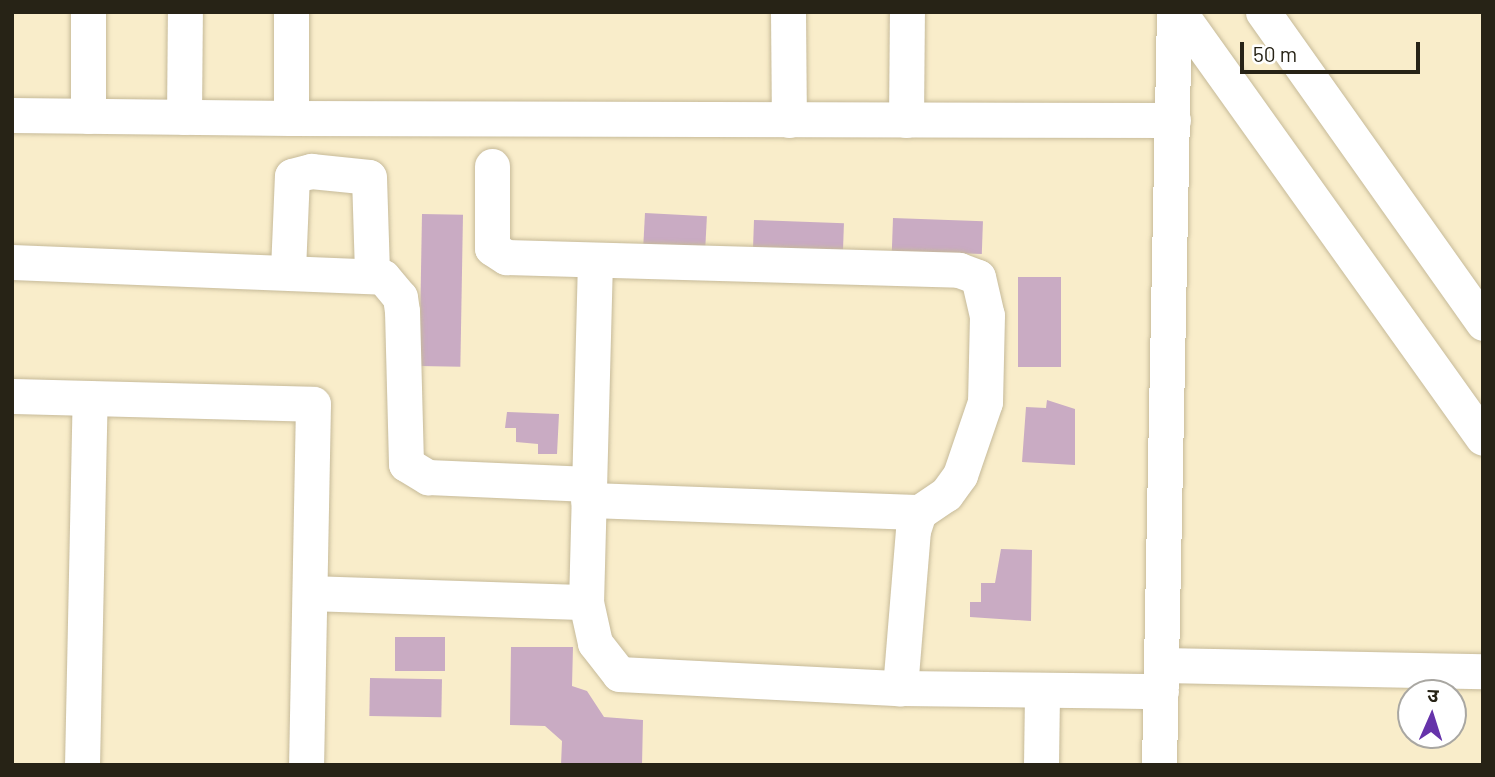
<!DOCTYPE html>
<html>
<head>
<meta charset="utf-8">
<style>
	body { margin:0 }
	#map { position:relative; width:1495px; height:777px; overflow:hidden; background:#f9edca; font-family:Barlow,"Noto Sans Devanagari",sans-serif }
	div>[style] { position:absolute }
	.building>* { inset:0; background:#c9abc3; transform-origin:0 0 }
	.roads { filter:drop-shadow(0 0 2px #c6ba99) drop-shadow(0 0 2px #c6ba99) }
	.minor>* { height:35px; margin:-17.5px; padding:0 17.5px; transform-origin:17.5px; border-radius:17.5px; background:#fff }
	span { translate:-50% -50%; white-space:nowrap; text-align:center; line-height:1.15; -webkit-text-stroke:6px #fff; paint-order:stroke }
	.frame { position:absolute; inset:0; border:14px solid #272316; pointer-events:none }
	.north { position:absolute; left:1397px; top:679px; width:70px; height:70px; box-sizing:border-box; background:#fff; border:2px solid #a9a7a2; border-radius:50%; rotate:3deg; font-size:19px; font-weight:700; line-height:28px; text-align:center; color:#272316 }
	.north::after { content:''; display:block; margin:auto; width:24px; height:32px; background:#63a; clip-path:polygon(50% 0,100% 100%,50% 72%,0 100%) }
	.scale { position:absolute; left:1240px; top:42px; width:180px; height:32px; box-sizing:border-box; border:4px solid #272316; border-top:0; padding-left:9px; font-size:21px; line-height:24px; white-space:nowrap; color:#272316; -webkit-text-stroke:5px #fff; paint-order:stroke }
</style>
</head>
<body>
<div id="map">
	<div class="building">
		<div style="left:645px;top:213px;width:62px;height:39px;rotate:3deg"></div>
		<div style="left:422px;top:214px;width:41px;height:152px;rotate:1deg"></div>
		<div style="left:893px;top:218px;width:90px;height:33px;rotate:2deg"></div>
		<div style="left:754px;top:220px;width:90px;height:33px;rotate:2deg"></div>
		<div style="left:1018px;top:277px;width:43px;height:90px"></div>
		<div style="clip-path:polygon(1047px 400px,1075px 409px,1075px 465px,1022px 462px,1026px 407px,1046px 408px)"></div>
		<div style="clip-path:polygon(507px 412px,559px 414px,557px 454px,538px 454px,538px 444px,516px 442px,516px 428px,505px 428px)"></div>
		<div style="clip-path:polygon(1001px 549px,1032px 550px,1031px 621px,970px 617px,970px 602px,981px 602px,981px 583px,995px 583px)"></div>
		<div style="left:395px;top:637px;width:50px;height:34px"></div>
		<div style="clip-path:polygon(511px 647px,573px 647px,572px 686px,587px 691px,604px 717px,643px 720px,642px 765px,561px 765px,562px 741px,545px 726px,510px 725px)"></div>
		<div style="left:370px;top:678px;width:72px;height:38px;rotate:1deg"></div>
	</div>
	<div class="roads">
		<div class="minor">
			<div style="left:88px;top:12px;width:104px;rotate:90deg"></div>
			<div style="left:291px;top:12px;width:106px;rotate:90deg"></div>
			<div style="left:291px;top:118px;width:882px;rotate:0.13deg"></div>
			<div style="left:788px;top:12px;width:108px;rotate:89.5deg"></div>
			<div style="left:1179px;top:12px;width:523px;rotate:54.49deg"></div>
			<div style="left:1263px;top:12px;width:381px;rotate:54.7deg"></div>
			<div style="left:12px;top:115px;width:279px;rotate:0.6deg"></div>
			<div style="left:184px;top:117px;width:105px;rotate:-89.5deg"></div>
			<div style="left:906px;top:120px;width:108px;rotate:-89.5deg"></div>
			<div style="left:492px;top:166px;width:82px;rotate:90deg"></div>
			<div style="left:492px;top:248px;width:17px;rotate:33deg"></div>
			<div style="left:506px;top:257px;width:453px;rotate:1.6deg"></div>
			<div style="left:959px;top:270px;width:20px;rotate:20deg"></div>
			<div style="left:978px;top:277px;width:39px;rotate:77deg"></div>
			<div style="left:987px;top:315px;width:87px;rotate:91.3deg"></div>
			<div style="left:985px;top:402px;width:77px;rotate:108.9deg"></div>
			<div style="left:960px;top:475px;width:24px;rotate:126deg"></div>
			<div style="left:946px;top:494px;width:32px;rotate:146deg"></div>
			<div style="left:919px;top:512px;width:19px;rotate:108deg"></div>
			<div style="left:913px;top:530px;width:159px;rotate:94.7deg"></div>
			<div style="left:595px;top:260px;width:342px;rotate:91.5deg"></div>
			<div style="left:586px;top:602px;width:42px;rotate:77.6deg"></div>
			<div style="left:595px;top:643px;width:39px;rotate:52deg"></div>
			<div style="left:619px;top:674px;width:281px;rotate:2.9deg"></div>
			<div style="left:900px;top:688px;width:261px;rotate:0.7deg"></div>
			<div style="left:12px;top:262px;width:371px;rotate:2.3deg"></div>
			<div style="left:383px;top:277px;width:26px;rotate:50deg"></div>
			<div style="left:400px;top:297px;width:14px;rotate:82deg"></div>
			<div style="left:402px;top:311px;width:153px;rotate:88.5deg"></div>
			<div style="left:406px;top:464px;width:26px;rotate:31deg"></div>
			<div style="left:428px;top:477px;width:161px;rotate:2.5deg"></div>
			<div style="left:288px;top:270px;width:94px;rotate:-87.6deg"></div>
			<div style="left:292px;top:176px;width:20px;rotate:-15deg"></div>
			<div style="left:311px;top:171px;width:58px;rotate:5.9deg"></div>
			<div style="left:369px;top:177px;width:96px;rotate:88.2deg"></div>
			<div style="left:12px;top:396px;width:301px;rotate:1.5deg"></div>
			<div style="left:313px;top:404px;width:361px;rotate:91.1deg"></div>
			<div style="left:588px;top:500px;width:331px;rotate:2.1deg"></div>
			<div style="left:311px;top:593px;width:275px;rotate:1.9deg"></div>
			<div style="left:1162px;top:665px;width:321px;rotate:1.1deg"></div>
			<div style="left:82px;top:765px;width:367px;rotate:-88.8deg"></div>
			<div style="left:1041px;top:765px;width:75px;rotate:-89.2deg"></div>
			<div style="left:1159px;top:765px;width:753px;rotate:-88.86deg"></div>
		</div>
	</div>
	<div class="frame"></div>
	<div class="north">उ</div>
	<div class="scale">50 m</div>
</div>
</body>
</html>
